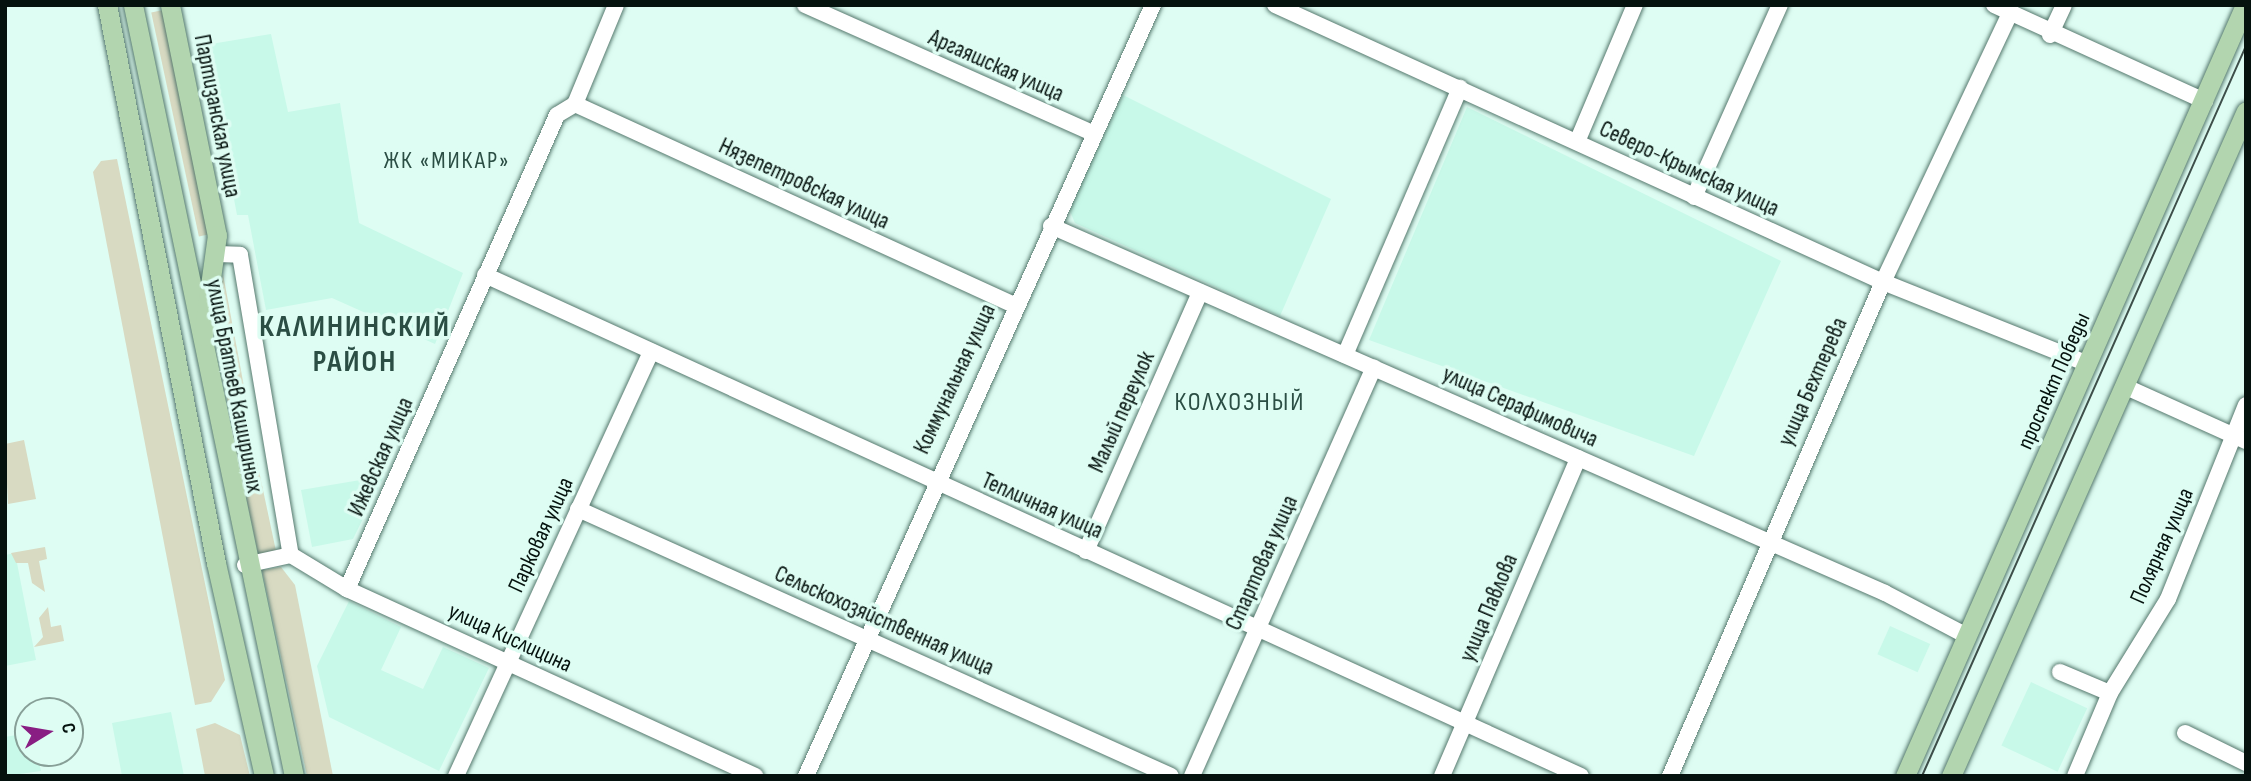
<!DOCTYPE html>
<html>
<head>
<meta charset="utf-8">
<style>
	body { margin:0 }
	#map { position:relative; width:2251px; height:781px; overflow:hidden; background:#defdf3; font-family:"Sofia Sans Condensed",sans-serif }
	div>[style] { position:absolute }
	.built>* { inset:0; background:#c8f9e9; transform-origin:0 0 }
	.green>* { inset:0; background:#d8dac2; transform-origin:0 0 }
	.roads { filter:drop-shadow(0 0 2px #55786d) drop-shadow(0 0 2px #55786d) }
	.minor>* { height:16px; margin:-8px; padding:0 8px; transform-origin:8px; border-radius:8px; background:#fff }
	.major>* { height:19px; margin:-9.5px; padding:0 9.5px; transform-origin:9.5px; border-radius:9.5px; background:#b2d5af }
	.tram>* { height:2px; margin:-1px; padding:0 1px; transform-origin:1px; border-radius:1px; background:#3e4f4a }
	span { translate:-50% -50%; white-space:nowrap; text-align:center; line-height:1.15; -webkit-text-stroke:7px #defdf3; paint-order:stroke }
	.street-label { font-size:23px; color:#05120e }
	.neighbourhood-label { font-size:24px; color:#2b4e44; letter-spacing:2px }
	.quarter-label { font-size:26px; color:#2b4e44; letter-spacing:2px }
	.district-label { font-size:30px; color:#2b4e44; font-weight:700; letter-spacing:2px }
	.frame { position:absolute; inset:0; border:7px solid #05120e; pointer-events:none }
	.north { position:absolute; left:14px; top:697px; width:70px; height:70px; box-sizing:border-box; background:#defdf3; border:2px solid #879f97; border-radius:50%; rotate:79deg; font-size:19px; font-weight:700; line-height:28px; text-align:center; color:#05120e }
	.north::after { content:''; display:block; margin:auto; width:24px; height:32px; background:#891e83; clip-path:polygon(50% 0,100% 100%,50% 72%,0 100%) }
</style>
</head>
<body>
<div id="map">
	<div class="built">
		<div style="clip-path:polygon(271px 34px,288px 112px,340px 103px,359px 223px,463px 273px,435px 344px,332px 298px,266px 310px,248px 215px,237px 215px,205px 45px)"></div>
		<div style="clip-path:polygon(1123px 95px,1331px 199px,1280px 316px,1075px 223px,1069px 209px)"></div>
		<div style="clip-path:polygon(1467px 107px,1781px 261px,1694px 456px,1369px 340px)"></div>
		<div style="clip-path:polygon(384px 476px,353px 539px,312px 547px,301px 490px)"></div>
		<div style="clip-path:polygon(15px 553px,36px 660px,5px 666px,5px 555px)"></div>
		<div style="clip-path:polygon(349px 601px,401px 627px,381px 670px,423px 689px,443px 647px,489px 668px,439px 771px,329px 717px,317px 666px)"></div>
		<div style="left:1890px;top:626px;width:44px;height:31px;rotate:24deg"></div>
		<div style="left:2031px;top:682px;width:62px;height:70px;rotate:25deg"></div>
		<div style="clip-path:polygon(171px 712px,184px 776px,122px 776px,112px 723px)"></div>
		<div style="clip-path:polygon(28px 733px,28px 753px,37px 753px,41px 771px,5px 776px,5px 737px)"></div>
	</div>
	<div class="green">
		<div style="left:163px;top:10px;width:229px;height:12px;rotate:78deg"></div>
		<div style="clip-path:polygon(117px 159px,225px 680px,211px 702px,195px 705px,93px 172px,101px 161px)"></div>
		<div style="clip-path:polygon(223px 274px,248px 408px,240px 411px,229px 409px,214px 332px)"></div>
		<div style="left:249px;top:424px;width:129px;height:18px;rotate:78deg"></div>
		<div style="clip-path:polygon(24px 440px,36px 499px,8px 504px,5px 444px)"></div>
		<div style="clip-path:polygon(45px 547px,47px 559px,39px 561px,45px 592px,32px 583px,28px 563px,16px 563px,11px 553px)"></div>
		<div style="clip-path:polygon(281px 567px,295px 585px,333px 776px,307px 776px,262px 570px)"></div>
		<div style="clip-path:polygon(48px 607px,51px 627px,61px 625px,64px 641px,34px 647px,43px 637px,39px 618px)"></div>
		<div style="clip-path:polygon(215px 723px,240px 735px,250px 776px,205px 776px,196px 729px)"></div>
	</div>
	<div class="roads">
		<div class="minor">
			<div style="left:805px;top:5px;width:314px;rotate:24deg"></div>
			<div style="left:1275px;top:5px;width:668px;rotate:24.49deg"></div>
			<div style="left:1883px;top:282px;width:221px;rotate:21.8deg"></div>
			<div style="left:1994px;top:5px;width:232px;rotate:24.5deg"></div>
			<div style="left:2050px;top:35px;width:33px;rotate:-65deg"></div>
			<div style="left:575px;top:104px;width:483px;rotate:24.6deg"></div>
			<div style="left:1577px;top:142px;width:149px;rotate:-67.1deg"></div>
			<div style="left:1694px;top:197px;width:210px;rotate:-65.9deg"></div>
			<div style="left:1051px;top:226px;width:911px;rotate:23.75deg"></div>
			<div style="left:1885px;top:593px;width:93px;rotate:27.7deg"></div>
			<div style="left:217px;top:254px;width:23px;rotate:2deg"></div>
			<div style="left:240px;top:255px;width:304px;rotate:80.4deg"></div>
			<div style="left:485px;top:275px;width:1205px;rotate:24.57deg"></div>
			<div style="left:1345px;top:355px;width:291px;rotate:-66.7deg"></div>
			<div style="left:2124px;top:386px;width:134px;rotate:24.3deg"></div>
			<div style="left:578px;top:509px;width:650px;rotate:24.24deg"></div>
			<div style="left:1086px;top:551px;width:283px;rotate:-66.2deg"></div>
			<div style="left:245px;top:565px;width:47px;rotate:-12.3deg"></div>
			<div style="left:291px;top:555px;width:66px;rotate:31.3deg"></div>
			<div style="left:347px;top:589px;width:449px;rotate:24.6deg"></div>
			<div style="left:347px;top:589px;width:518px;rotate:-66.1deg"></div>
			<div style="left:557px;top:115px;width:21px;rotate:-31deg"></div>
			<div style="left:575px;top:104px;width:107px;rotate:-67.5deg"></div>
			<div style="left:2060px;top:672px;width:54px;rotate:22.8deg"></div>
			<div style="left:2185px;top:733px;width:68px;rotate:26.2deg"></div>
			<div style="left:456px;top:776px;width:467px;rotate:-65.3deg"></div>
			<div style="left:806px;top:776px;width:845px;rotate:-65.77deg"></div>
			<div style="left:1192px;top:776px;width:447px;rotate:-66deg"></div>
			<div style="left:1442px;top:776px;width:346px;rotate:-66.8deg"></div>
			<div style="left:1670px;top:776px;width:538px;rotate:-66.68deg"></div>
			<div style="left:1883px;top:282px;width:297px;rotate:-64.7deg"></div>
			<div style="left:2075px;top:776px;width:90px;rotate:-67.1deg"></div>
			<div style="left:2110px;top:693px;width:110px;rotate:-58.3deg"></div>
			<div style="left:2168px;top:599px;width:209px;rotate:-68.1deg"></div>
		</div>
		<div class="major">
			<div style="left:107px;top:5px;width:569px;rotate:78.95deg"></div>
			<div style="left:216px;top:563px;width:218px;rotate:77.3deg"></div>
			<div style="left:133px;top:5px;width:788px;rotate:78.21deg"></div>
			<div style="left:170px;top:5px;width:235px;rotate:78.5deg"></div>
			<div style="left:217px;top:235px;width:102px;rotate:97.9deg"></div>
			<div style="left:1905px;top:776px;width:843px;rotate:-66.2deg"></div>
			<div style="left:1951px;top:776px;width:727px;rotate:-66.08deg"></div>
		</div>
	</div>
	<div class="tram">
		<div style="left:1922px;top:776px;width:799px;rotate:-66.07deg"></div>
	</div>
	<div class="street-label">
		<span style="left:996px;top:66px;rotate:24deg">Аргаяшская улица</span>
		<span style="left:217px;top:116px;rotate:79deg">Партизанская улица</span>
		<span style="left:1689px;top:169px;rotate:25deg">Северо-Крымская улица</span>
		<span style="left:804px;top:184px;rotate:25deg">Нязепетровская улица</span>
		<span style="left:955px;top:379px;rotate:-65deg">Коммунальная улица</span>
		<span style="left:2054px;top:381px;rotate:-66deg">проспект Победы</span>
		<span style="left:1813px;top:382px;rotate:-66deg">улица Бехтерева</span>
		<span style="left:234px;top:386px;rotate:79deg">улица Братьев Кашириных</span>
		<span style="left:1520px;top:407px;rotate:24deg">улица Серафимовича</span>
		<span style="left:1122px;top:412px;rotate:-66deg">Малый переулок</span>
		<span style="left:381px;top:457px;rotate:-66deg">Ижевская улица</span>
		<span style="left:1042px;top:506px;rotate:24deg">Тепличная улица</span>
		<span style="left:541px;top:535px;rotate:-65deg">Парковая улица</span>
		<span style="left:2162px;top:546px;rotate:-66deg">Полярная улица</span>
		<span style="left:1262px;top:563px;rotate:-66deg">Стартовая улица</span>
		<span style="left:1489px;top:608px;rotate:-67deg">улица Павлова</span>
		<span style="left:884px;top:621px;rotate:24deg">Сельскохозяйственная улица</span>
		<span style="left:510px;top:638px;rotate:25deg">улица Кислицина</span>
	</div>
	<div class="neighbourhood-label">
		<span style="left:447px;top:161px">ЖК «МИКАР»</span>
	</div>
	<div class="quarter-label">
		<span style="left:1240px;top:403px">КОЛХОЗНЫЙ</span>
	</div>
	<div class="district-label">
		<span style="left:355px;top:344px">КАЛИНИНСКИЙ<br>РАЙОН</span>
	</div>
	<div class="frame"></div>
	<div class="north">С</div>
</div>
</body>
</html>
